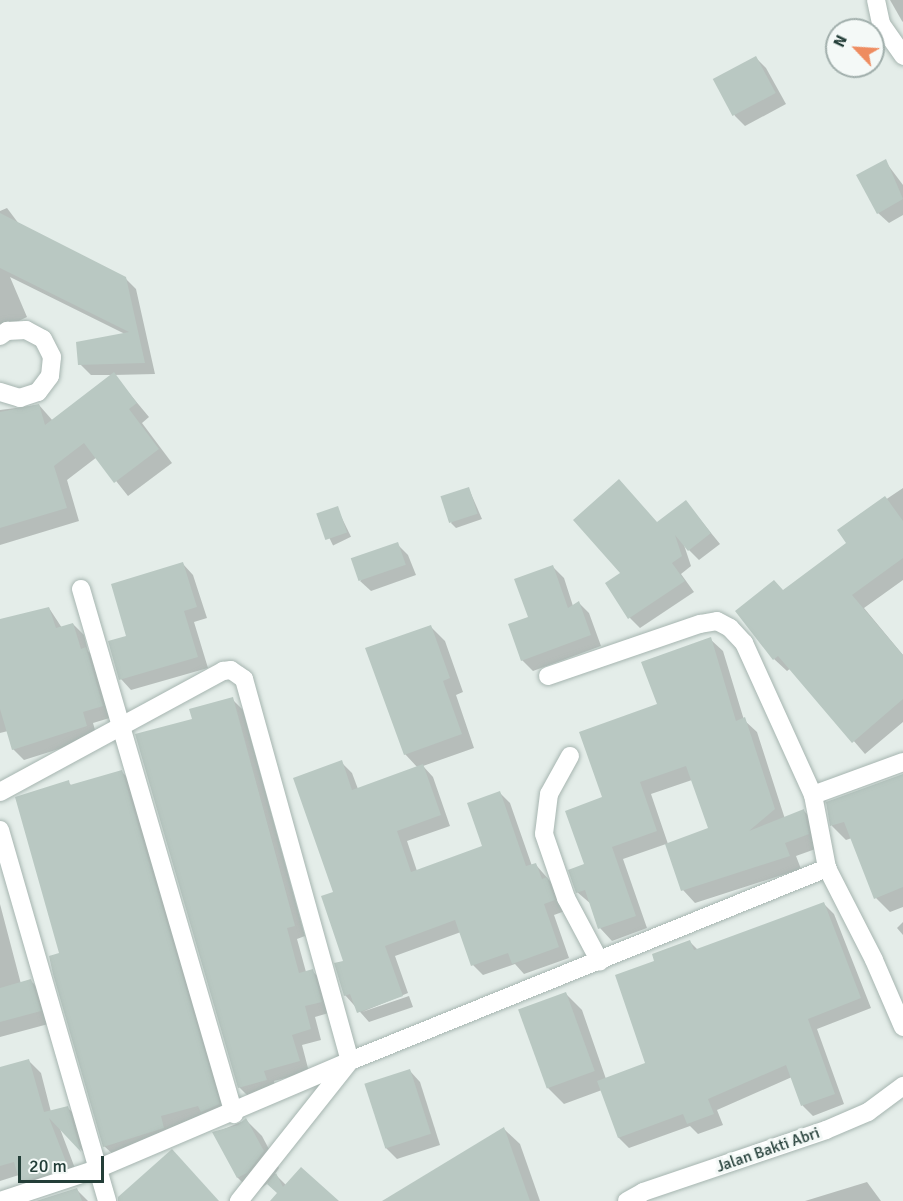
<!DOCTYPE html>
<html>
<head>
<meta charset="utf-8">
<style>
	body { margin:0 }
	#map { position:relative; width:903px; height:1201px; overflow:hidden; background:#e4ede9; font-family:Signika,sans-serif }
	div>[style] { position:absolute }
	.shadow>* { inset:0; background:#0003; transform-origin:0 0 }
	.building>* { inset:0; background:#b9c8c2; transform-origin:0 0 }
	.roads { filter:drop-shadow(0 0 2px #a6b5b0) drop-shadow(0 0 2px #a6b5b0) }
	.minor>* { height:18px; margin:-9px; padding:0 9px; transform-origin:9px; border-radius:9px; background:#fff }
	span { translate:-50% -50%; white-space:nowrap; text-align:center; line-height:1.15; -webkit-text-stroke:6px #f4f9f7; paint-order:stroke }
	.street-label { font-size:16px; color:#233e38 }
	.north { position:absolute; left:825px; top:18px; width:60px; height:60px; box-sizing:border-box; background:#f4f9f7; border:2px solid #a0aeab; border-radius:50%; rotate:295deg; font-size:16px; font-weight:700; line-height:24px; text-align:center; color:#233e38 }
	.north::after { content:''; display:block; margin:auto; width:21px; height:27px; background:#ee8c60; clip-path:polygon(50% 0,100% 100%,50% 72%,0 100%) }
	.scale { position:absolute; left:18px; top:1156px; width:86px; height:27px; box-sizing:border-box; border:3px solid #233e38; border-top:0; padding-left:8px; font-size:18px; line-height:21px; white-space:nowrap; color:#233e38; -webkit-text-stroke:4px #f4f9f7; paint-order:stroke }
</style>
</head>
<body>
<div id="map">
	<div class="shadow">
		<div style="clip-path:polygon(890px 0,903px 0,903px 22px,902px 21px)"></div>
		<div style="clip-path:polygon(756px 58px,766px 68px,786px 104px,745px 126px,735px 116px,715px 80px)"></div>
		<div style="clip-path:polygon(885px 161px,903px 185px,903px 215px,889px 223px,878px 213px)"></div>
		<div style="clip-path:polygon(7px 208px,19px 224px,125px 278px,136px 289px,155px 374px,114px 375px,149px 417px,142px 423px,172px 463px,128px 496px,97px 457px,67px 480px,79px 521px,0 545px,0 410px,39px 405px,53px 421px,113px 375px,91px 375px,80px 364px,125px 334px,10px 277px,27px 317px,0 330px,0 211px)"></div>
		<div style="clip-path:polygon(903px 488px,903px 580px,864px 608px,903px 655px,903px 722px,865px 754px,791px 668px,787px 671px,774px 659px,784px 591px,848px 543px,839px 531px)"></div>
		<div style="clip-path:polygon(469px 489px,482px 519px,456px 528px,451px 523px)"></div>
		<div style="clip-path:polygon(686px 502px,720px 544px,699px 560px,684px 545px,691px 566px,681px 574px,694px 592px,640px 628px,630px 618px,622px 574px,658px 523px)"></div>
		<div style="left:337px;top:508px;width:32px;height:20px;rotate:64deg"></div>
		<div style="clip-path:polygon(397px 544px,408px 555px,416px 575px,371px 591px,360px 581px)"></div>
		<div style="clip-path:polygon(183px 564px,193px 575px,207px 618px,194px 622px,208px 668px,131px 690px,121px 679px,128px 637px)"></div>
		<div style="clip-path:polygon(553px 567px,564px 578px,573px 606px,579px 603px,589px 613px,601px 646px,533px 671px,522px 660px,530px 618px)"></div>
		<div style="clip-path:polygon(49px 608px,62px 628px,73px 624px,84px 635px,88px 651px,97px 660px,113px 717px,93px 723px,97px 737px,24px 760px,13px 749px,8px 731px,0 733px,0 622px)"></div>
		<div style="clip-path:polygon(431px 627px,445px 641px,463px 692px,456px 695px,474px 748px,423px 766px,433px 777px,450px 826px,407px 841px,417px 871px,484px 847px,500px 793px,510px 803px,532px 866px,536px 865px,557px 889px,565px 911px,554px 915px,569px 958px,524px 974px,515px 964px,483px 975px,473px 965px,461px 932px,395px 956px,408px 993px,362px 1012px,409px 996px,413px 1007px,369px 1022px,345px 995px,345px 962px,335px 893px,341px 762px,352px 773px,358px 789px,418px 768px,405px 754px)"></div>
		<div style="clip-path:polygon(evenodd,710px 639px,723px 651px,744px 720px,757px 732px,785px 819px,804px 811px,816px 823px,821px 847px,796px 856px,801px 869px,695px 903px,683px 890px,666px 844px,623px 859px,647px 928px,612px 941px,600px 928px,591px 904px,577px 892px,604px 798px,658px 705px,710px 639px,692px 780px,710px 829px,668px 844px,651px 794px,692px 780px)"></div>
		<div style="clip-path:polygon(232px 699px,243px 710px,305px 936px,297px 939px,306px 972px,312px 971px,323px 981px,332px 1012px,315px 1017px,321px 1040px,302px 1045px,309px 1072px,274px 1081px,276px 1090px,250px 1098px,239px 1087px,193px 720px)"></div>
		<div style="clip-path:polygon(122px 772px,134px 784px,231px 1117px,117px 1158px,104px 1146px,60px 954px,68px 782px,72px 786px)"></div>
		<div style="clip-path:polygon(903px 776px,903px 907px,890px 912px,876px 898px,852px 838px,846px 840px,832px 826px,828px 803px)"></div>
		<div style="clip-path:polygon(0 904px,21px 984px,31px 981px,43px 993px,52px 1023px,0 1037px)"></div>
		<div style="clip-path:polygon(824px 904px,834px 914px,871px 1008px,817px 1029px,844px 1104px,813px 1116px,803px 1106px,792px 1077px,717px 1110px,723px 1125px,698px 1134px,690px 1126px,629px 1148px,619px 1138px,602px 1090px,564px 1104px,548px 1088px,520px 1010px,566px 994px,582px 1010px,606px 1079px,647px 1064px,656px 962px,690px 942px,698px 950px)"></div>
		<div style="clip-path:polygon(903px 922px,903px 935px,897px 928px)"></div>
		<div style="clip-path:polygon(29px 1061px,41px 1073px,51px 1112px,67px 1107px,79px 1119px,91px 1160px,59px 1126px,79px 1179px,33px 1194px,19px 1175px,0 1181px,0 1069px)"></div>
		<div style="clip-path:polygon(410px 1071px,420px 1082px,440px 1145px,397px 1159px,386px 1148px)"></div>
		<div style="clip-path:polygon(246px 1120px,262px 1136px,279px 1168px,275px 1174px,286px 1185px,337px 1201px,287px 1201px,268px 1183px,254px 1194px,238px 1178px,214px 1133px)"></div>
		<div style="clip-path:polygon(504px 1129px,520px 1144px,540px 1201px,385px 1201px)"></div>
		<div style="clip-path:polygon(867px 1182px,881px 1201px,805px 1201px)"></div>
		<div style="clip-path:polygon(76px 1189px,88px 1201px,42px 1201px)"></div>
	</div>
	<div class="building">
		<div style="left:756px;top:56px;width:42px;height:49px;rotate:62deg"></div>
		<div style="clip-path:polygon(886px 159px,903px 199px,877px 214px,856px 175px)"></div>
		<div style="clip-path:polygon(0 213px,126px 277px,145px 363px,78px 365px,76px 342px,129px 332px,0 268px)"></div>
		<div style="clip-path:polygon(114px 372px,137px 403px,129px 409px,159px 449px,114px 483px,84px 443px,54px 466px,67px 508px,0 528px,0 412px,39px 404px,45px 425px)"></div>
		<div style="clip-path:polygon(619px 479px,657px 522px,686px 500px,711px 533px,688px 551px,675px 535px,682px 556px,672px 563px,685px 581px,628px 619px,605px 583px,620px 573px,573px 520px)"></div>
		<div style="left:469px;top:487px;width:28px;height:30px;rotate:72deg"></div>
		<div style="clip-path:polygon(885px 496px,903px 521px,903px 558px,852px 595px,903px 655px,903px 699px,852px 743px,778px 656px,773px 660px,735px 611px,774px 580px,783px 590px,846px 543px,837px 530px)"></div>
		<div style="left:338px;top:506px;width:28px;height:23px;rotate:71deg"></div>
		<div style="left:398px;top:542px;width:24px;height:50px;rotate:71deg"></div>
		<div style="clip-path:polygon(183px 562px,197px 607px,184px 611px,198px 657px,119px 680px,108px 641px,126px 636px,111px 584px)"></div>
		<div style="clip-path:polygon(553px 565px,568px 608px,579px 601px,591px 635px,521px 661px,508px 624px,528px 617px,514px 579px)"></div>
		<div style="clip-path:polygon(49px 607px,56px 628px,73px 623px,81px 649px,86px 647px,103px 706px,83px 712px,87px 726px,12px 750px,0 709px,0 619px)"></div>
		<div style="clip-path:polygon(431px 625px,450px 678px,443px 681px,462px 734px,404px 755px,365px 648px)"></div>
		<div style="clip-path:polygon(711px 637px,736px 721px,745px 717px,775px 809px,749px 831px,804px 809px,809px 834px,785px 843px,790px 856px,681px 891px,665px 844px,708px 828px,686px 766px,640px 782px,657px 831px,612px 847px,636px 916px,598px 929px,585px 890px,576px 893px,568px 870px,584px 864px,565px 811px,602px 797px,579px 732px,657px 704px,641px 662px)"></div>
		<div style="clip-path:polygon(233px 697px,295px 926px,287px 928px,299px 973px,313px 969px,322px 1002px,305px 1006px,311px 1029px,292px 1035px,300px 1061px,264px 1071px,267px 1080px,238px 1088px,135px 734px,192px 719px,189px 709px)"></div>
		<div style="clip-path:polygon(342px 760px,352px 790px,423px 764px,441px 815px,397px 831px,411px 872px,482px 846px,467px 803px,500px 791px,526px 866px,536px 863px,542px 879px,547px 877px,555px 900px,544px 904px,559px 947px,512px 964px,508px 953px,471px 966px,455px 920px,385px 946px,403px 996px,357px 1013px,350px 994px,344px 996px,334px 963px,343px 961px,321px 896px,333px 892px,293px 778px)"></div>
		<div style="clip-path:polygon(122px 770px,220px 1104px,201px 1112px,198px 1106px,161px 1116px,164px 1128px,103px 1147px,53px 974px,49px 956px,59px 953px,15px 797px,69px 780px,70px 785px)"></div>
		<div style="clip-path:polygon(903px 774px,903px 887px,874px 899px,844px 822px,830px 826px,826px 802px)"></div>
		<div style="clip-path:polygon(824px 902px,861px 998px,808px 1019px,835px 1094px,801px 1106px,786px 1065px,708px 1099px,714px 1114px,687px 1124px,683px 1114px,618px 1138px,597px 1081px,645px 1063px,615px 975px,654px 961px,652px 954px,690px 940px,694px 950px)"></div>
		<div style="clip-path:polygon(31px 979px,41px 1011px,0 1022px,0 988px)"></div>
		<div style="left:566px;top:992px;width:84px;height:51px;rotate:70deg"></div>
		<div style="clip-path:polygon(29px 1059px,44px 1112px,68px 1106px,81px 1152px,49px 1118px,68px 1167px,20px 1183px,14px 1162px,0 1166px,0 1067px)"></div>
		<div style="left:410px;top:1069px;width:68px;height:48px;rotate:72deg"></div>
		<div style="clip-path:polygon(246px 1118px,264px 1151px,247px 1173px,237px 1178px,212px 1132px,238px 1125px)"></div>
		<div style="clip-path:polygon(504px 1127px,530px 1201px,382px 1201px)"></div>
		<div style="clip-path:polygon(172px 1149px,219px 1201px,118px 1201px,118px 1197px)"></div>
		<div style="clip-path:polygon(301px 1167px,339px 1201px,270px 1201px,277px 1193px,267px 1184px,276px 1173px,283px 1187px)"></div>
		<div style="clip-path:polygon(77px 1188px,82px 1201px,36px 1201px)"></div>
	</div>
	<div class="roads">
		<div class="minor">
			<div style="left:876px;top:0;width:25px;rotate:78deg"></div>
			<div style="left:881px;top:24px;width:39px;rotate:55deg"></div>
			<div style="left:0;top:336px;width:9px;rotate:-36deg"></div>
			<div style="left:7px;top:331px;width:19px;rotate:-3deg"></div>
			<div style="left:26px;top:330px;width:19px;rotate:28deg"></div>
			<div style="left:43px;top:339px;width:20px;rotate:63deg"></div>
			<div style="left:52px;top:357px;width:19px;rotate:96deg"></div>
			<div style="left:50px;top:376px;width:20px;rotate:127deg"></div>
			<div style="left:38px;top:392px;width:19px;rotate:162deg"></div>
			<div style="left:20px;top:398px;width:21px;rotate:-163deg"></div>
			<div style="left:81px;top:589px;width:547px;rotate:73.75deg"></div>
			<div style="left:548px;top:676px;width:161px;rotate:-18.9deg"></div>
			<div style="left:700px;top:624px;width:17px;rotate:-10deg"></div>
			<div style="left:717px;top:621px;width:15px;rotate:28deg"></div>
			<div style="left:730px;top:628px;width:21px;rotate:47deg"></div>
			<div style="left:744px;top:643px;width:167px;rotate:65.6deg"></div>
			<div style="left:813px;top:795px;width:74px;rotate:79.1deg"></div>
			<div style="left:827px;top:868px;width:103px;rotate:62.9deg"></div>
			<div style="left:874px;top:960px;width:73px;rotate:66.6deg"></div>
			<div style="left:570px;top:756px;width:43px;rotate:118.9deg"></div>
			<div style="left:549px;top:794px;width:40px;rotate:97.1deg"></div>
			<div style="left:544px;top:834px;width:68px;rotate:71deg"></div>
			<div style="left:566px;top:898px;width:72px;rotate:62deg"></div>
			<div style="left:0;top:792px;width:254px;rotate:-28.5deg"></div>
			<div style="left:223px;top:671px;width:8px;rotate:-7deg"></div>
			<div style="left:231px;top:670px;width:16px;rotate:35deg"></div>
			<div style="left:244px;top:679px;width:396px;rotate:74.5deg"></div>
			<div style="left:350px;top:1061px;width:179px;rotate:128.4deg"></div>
			<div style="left:813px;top:795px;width:96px;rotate:-20.1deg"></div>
			<div style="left:0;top:830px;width:386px;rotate:73.9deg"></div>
			<div style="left:0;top:1201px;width:102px;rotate:-18.3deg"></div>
			<div style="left:97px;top:1169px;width:275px;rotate:-23.1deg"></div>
			<div style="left:350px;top:1061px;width:515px;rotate:-22.03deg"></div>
			<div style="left:627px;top:1201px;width:18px;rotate:-29deg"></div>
			<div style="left:643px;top:1192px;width:193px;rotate:-18.7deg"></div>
			<div style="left:826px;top:1130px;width:46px;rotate:-23.2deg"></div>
			<div style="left:868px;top:1112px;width:44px;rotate:-36.6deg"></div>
		</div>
	</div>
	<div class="street-label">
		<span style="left:768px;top:1150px;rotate:-19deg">Jalan Bakti Abri</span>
	</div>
	<div class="north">N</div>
	<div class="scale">20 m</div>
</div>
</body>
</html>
